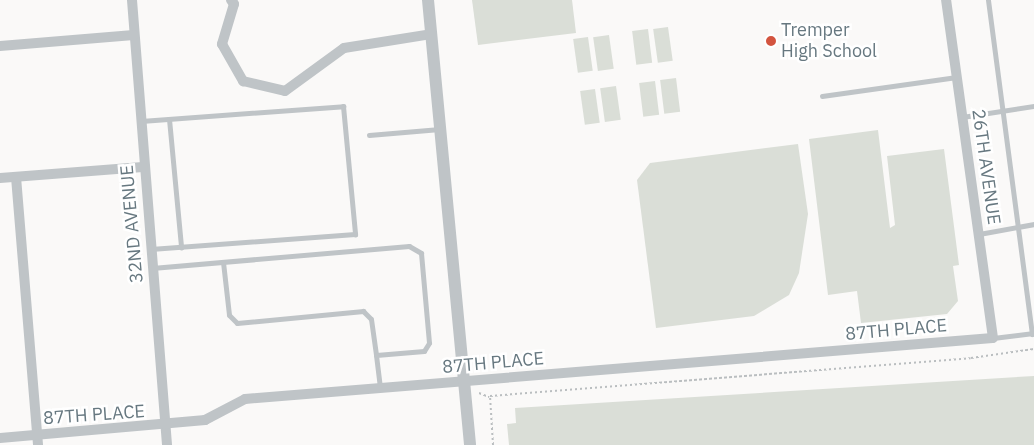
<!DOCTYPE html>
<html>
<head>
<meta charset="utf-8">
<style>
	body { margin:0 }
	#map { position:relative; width:1034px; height:445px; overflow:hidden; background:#faf9f8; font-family:"IBM Plex Sans",sans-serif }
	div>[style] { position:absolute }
	.green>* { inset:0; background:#daded7; transform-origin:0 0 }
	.path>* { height:2px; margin-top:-1px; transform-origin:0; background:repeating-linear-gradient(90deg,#babec0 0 2.5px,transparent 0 5px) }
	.service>* { height:5px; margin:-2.5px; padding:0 2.5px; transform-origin:2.5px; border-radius:2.5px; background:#bfc4c7 }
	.minor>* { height:10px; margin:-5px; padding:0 5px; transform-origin:5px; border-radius:5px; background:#bfc4c7 }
	.tertiary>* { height:12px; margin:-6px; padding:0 6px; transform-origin:6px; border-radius:6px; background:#bfc4c7 }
	.dots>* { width:14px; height:14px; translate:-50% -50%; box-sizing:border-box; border:2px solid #fff; border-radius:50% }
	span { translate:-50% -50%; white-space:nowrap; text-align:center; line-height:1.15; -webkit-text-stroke:5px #fff; paint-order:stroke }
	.poi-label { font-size:18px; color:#677880 }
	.left { translate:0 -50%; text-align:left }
	.street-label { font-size:18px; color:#677880 }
</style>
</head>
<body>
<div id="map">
	<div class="green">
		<div style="clip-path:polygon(472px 0,572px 0,576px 33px,478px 45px)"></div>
		<div style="left:668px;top:27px;width:34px;height:15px;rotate:82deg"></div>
		<div style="left:648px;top:29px;width:34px;height:16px;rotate:83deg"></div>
		<div style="left:609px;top:35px;width:34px;height:16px;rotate:82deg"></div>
		<div style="left:588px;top:37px;width:34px;height:15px;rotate:82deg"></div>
		<div style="left:676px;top:78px;width:34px;height:16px;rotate:83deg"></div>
		<div style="left:655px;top:81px;width:34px;height:16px;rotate:83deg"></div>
		<div style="left:616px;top:86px;width:34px;height:16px;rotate:82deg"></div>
		<div style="left:595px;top:89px;width:34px;height:15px;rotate:82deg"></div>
		<div style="clip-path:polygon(878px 130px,890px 228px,895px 225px,887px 156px,944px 149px,959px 265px,953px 266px,958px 301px,947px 314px,861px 323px,857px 291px,828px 295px,809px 139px)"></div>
		<div style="clip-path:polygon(798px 144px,808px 214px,799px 273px,789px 295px,754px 316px,656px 328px,637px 180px,650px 163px)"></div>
		<div style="clip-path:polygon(1034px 376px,1034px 445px,509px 445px,507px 424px,516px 423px,515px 408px)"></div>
	</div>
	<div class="path">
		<div style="left:479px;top:393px;width:11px;rotate:22deg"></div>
		<div style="left:493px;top:445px;width:49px;rotate:-93.5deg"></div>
		<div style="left:490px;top:396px;width:482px;rotate:-4.5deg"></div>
		<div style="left:971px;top:358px;width:64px;rotate:-8.1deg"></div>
	</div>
	<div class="service">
		<div style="left:988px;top:0;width:337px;rotate:82.5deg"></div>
		<div style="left:822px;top:96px;width:136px;rotate:-8deg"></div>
		<div style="left:962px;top:117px;width:73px;rotate:-8.7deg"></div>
		<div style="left:169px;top:119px;width:129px;rotate:84.6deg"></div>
		<div style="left:141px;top:121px;width:203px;rotate:-4.2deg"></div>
		<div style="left:343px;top:106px;width:129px;rotate:84.6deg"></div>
		<div style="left:355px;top:234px;width:205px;rotate:175.8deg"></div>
		<div style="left:369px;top:135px;width:71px;rotate:-4.8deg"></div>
		<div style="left:979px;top:234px;width:56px;rotate:-10.3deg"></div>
		<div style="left:223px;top:262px;width:53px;rotate:83.5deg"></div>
		<div style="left:229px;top:315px;width:11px;rotate:45deg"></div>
		<div style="left:237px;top:323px;width:127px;rotate:-5.4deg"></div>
		<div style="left:363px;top:311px;width:11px;rotate:45deg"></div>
		<div style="left:371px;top:319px;width:36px;rotate:82deg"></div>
		<div style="left:152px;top:268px;width:258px;rotate:-4.9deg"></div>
		<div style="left:409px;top:246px;width:14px;rotate:30deg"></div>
		<div style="left:421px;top:253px;width:90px;rotate:84.9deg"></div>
		<div style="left:429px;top:343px;width:9px;rotate:122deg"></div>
		<div style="left:424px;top:351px;width:48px;rotate:175.2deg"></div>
		<div style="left:376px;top:355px;width:33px;rotate:83deg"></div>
		<div style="left:993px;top:338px;width:41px;rotate:-7deg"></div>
	</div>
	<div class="minor">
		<div style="left:132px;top:0;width:446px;rotate:85.5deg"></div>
		<div style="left:231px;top:0;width:5px;rotate:53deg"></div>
		<div style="left:234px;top:4px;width:42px;rotate:106.7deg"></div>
		<div style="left:222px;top:44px;width:43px;rotate:60.4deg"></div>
		<div style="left:243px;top:81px;width:43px;rotate:13.4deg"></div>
		<div style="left:285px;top:91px;width:73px;rotate:-36.1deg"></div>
		<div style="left:344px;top:48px;width:88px;rotate:-9.1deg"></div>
		<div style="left:0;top:46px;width:134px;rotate:-4.7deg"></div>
		<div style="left:16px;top:177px;width:269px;rotate:85.3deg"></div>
		<div style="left:0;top:178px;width:143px;rotate:-4.4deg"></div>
		<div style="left:0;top:438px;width:206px;rotate:-5deg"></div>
		<div style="left:205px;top:420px;width:45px;rotate:-27.7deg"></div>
		<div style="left:245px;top:399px;width:750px;rotate:-4.66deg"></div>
		<div style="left:993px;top:338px;width:341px;rotate:-97.9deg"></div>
	</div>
	<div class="tertiary">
		<div style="left:428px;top:0;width:447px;rotate:84.6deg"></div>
	</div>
	<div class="dots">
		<div style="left:771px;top:41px;background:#d3543f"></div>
	</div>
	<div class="poi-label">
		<span class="left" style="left:781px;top:41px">Tremper<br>High School</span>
	</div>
	<div class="street-label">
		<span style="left:986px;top:167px;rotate:82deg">26TH AVENUE</span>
		<span style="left:132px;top:224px;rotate:-95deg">32ND AVENUE</span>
		<span style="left:896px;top:330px;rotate:-5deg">87TH PLACE</span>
		<span style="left:493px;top:363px;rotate:-5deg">87TH PLACE</span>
		<span style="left:94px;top:415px;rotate:-4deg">87TH PLACE</span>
	</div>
</div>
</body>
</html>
